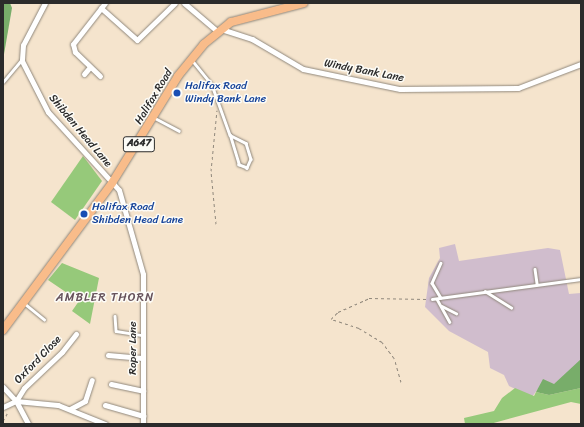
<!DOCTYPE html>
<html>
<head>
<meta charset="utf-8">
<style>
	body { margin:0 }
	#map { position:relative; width:584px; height:427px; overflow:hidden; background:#f5e4cd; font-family:Sriracha,sans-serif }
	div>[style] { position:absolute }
	.industrial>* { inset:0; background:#d0bdcd }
	.green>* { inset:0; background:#96c97a }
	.forest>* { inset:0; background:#78ad6a }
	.path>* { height:1px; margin-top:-0.5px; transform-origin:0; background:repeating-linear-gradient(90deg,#90887c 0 3px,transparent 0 6px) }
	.roads { filter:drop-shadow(0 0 1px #90887c) drop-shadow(0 0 1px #90887c) }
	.lane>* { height:2.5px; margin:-1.25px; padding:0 1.25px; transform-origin:1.25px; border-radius:1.25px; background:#fff }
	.street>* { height:5px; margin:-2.5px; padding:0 2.5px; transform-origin:2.5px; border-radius:2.5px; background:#fff }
	.primary>* { height:8px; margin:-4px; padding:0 4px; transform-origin:4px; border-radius:4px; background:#f9bc8a }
	.dots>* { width:11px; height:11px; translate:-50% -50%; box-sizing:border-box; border:2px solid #fdfcf7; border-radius:50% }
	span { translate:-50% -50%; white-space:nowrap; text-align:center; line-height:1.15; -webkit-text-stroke:3px #fdfcf7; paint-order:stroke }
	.shield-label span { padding:1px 3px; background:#fdfcf7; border:1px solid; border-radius:3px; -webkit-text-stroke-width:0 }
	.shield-label { font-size:10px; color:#2b2b2b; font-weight:700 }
	.street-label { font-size:11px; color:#2b2b2b }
	.transit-label { font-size:11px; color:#164399 }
	.left { translate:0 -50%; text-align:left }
	.neighbourhood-label { font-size:12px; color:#67535c; letter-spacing:1px }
	.frame { position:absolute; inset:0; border:4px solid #2b2b2b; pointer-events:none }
</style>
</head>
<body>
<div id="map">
	<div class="industrial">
		<div style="clip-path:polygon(455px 244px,459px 261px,548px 248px,560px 250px,569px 294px,581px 293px,581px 362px,553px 387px,543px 382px,532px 397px,509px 386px,504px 375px,490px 368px,488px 352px,449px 331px,425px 307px,429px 278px,440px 258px,439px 248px)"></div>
	</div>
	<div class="green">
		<div style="clip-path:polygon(83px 156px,102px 181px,75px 220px,51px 202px)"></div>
		<div style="clip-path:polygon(62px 263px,99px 278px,90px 324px,72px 311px,79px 301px,48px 280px)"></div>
		<div style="clip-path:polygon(515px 388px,534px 396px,536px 392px,549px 395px,581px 388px,581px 404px,571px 402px,490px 424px,465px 424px,464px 418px,494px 411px,502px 398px)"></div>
	</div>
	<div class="forest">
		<div style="clip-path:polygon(3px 3px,10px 3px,12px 8px,3px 60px)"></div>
		<div style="clip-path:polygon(581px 359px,581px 388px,549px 395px,536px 392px,543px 379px,554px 384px)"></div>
	</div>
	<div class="path">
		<div style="left:216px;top:224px;width:53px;rotate:-95.4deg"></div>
		<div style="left:211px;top:171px;width:61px;rotate:-84.4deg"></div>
		<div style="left:401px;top:382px;width:25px;rotate:-106deg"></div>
		<div style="left:394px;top:358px;width:20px;rotate:-127deg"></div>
		<div style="left:382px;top:342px;width:27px;rotate:-149deg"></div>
		<div style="left:359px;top:328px;width:29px;rotate:-162deg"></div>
		<div style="left:331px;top:319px;width:10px;rotate:-45deg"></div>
		<div style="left:338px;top:312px;width:34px;rotate:-24deg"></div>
		<div style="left:369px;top:298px;width:58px;rotate:1deg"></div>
		<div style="left:3px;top:421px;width:10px;rotate:-61deg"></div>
	</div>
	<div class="roads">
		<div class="lane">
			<div style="left:192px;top:60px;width:32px;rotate:51deg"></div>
			<div style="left:212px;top:85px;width:53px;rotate:70.2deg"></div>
			<div style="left:230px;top:135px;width:18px;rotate:27deg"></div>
			<div style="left:246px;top:143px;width:17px;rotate:73deg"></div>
			<div style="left:251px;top:159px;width:10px;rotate:114deg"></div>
			<div style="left:247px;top:168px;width:9px;rotate:-159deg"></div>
			<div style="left:239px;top:165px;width:31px;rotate:-107deg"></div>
			<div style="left:3px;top:82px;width:30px;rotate:-50deg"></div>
			<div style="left:155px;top:118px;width:27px;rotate:28deg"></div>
			<div style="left:441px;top:263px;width:22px;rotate:114deg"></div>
			<div style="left:432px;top:283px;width:17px;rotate:59deg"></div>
			<div style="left:535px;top:269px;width:15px;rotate:82deg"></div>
			<div style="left:485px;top:291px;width:31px;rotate:32deg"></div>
			<div style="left:432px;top:299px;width:150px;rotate:-7.6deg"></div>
			<div style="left:437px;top:299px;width:26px;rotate:61deg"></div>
			<div style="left:24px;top:303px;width:26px;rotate:39deg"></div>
			<div style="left:442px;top:306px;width:16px;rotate:27deg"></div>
			<div style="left:115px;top:316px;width:15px;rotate:86deg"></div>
			<div style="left:116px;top:331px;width:26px;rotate:9deg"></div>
		</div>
		<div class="street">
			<div style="left:45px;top:3px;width:47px;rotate:117.6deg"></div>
			<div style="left:23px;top:45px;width:16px;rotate:94deg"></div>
			<div style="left:22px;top:61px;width:57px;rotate:63deg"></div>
			<div style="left:48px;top:112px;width:105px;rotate:47.7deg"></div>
			<div style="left:119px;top:190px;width:87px;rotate:74.1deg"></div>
			<div style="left:143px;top:274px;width:150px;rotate:90deg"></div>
			<div style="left:184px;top:3px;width:43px;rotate:40.3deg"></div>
			<div style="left:101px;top:8px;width:48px;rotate:41.6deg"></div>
			<div style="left:137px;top:40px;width:53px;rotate:-44.2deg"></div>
			<div style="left:221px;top:29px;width:33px;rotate:18deg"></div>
			<div style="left:252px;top:39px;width:59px;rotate:30.5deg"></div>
			<div style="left:303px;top:69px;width:99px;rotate:11.7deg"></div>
			<div style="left:400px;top:89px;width:118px;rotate:-0.5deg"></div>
			<div style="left:518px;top:88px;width:67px;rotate:-20.9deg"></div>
			<div style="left:84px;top:74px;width:9px;rotate:-49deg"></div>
			<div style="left:100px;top:76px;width:35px;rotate:-136deg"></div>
			<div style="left:75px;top:52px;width:8px;rotate:-104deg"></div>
			<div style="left:73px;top:44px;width:52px;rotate:-52deg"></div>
			<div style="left:108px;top:355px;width:34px;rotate:5deg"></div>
			<div style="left:111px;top:384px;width:33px;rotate:12deg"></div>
			<div style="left:3px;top:387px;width:19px;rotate:47deg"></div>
			<div style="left:16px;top:401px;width:42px;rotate:5.4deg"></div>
			<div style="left:58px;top:405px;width:51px;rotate:22deg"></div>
			<div style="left:16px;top:401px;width:15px;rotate:-58deg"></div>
			<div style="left:24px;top:388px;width:52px;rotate:-43.5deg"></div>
			<div style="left:62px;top:352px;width:23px;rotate:-52deg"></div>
			<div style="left:16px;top:401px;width:26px;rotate:62deg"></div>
			<div style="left:105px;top:405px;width:40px;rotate:16deg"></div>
			<div style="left:3px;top:407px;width:14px;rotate:-25deg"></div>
			<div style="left:70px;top:409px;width:17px;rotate:-28deg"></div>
			<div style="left:85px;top:401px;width:22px;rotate:-72deg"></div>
		</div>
		<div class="primary">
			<div style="left:3px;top:330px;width:183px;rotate:-53.4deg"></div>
			<div style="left:112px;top:183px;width:126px;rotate:-58.3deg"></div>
			<div style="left:178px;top:76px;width:41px;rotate:-50.9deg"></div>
			<div style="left:204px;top:44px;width:35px;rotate:-39deg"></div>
			<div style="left:231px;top:22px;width:75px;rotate:-14.6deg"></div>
		</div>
	</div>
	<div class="dots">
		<div style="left:177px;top:93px;background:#1a4fb4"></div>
		<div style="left:84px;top:214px;background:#1a4fb4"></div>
	</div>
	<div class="shield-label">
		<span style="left:139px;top:144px">A647</span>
	</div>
	<div class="street-label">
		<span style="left:364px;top:71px;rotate:11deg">Windy Bank Lane</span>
		<span style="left:154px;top:97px;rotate:-59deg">Halifax Road</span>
		<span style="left:80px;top:131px;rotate:50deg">Shibden Head Lane</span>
		<span style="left:133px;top:348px;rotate:-90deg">Roper Lane</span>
		<span style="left:38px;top:360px;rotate:-46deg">Oxford Close</span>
	</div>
	<div class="transit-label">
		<span class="left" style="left:185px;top:93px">Halifax Road<br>Windy Bank Lane</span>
		<span class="left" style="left:92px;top:214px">Halifax Road<br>Shibden Head Lane</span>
	</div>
	<div class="neighbourhood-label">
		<span style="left:105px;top:298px">AMBLER THORN</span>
	</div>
	<div class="frame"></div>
</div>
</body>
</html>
